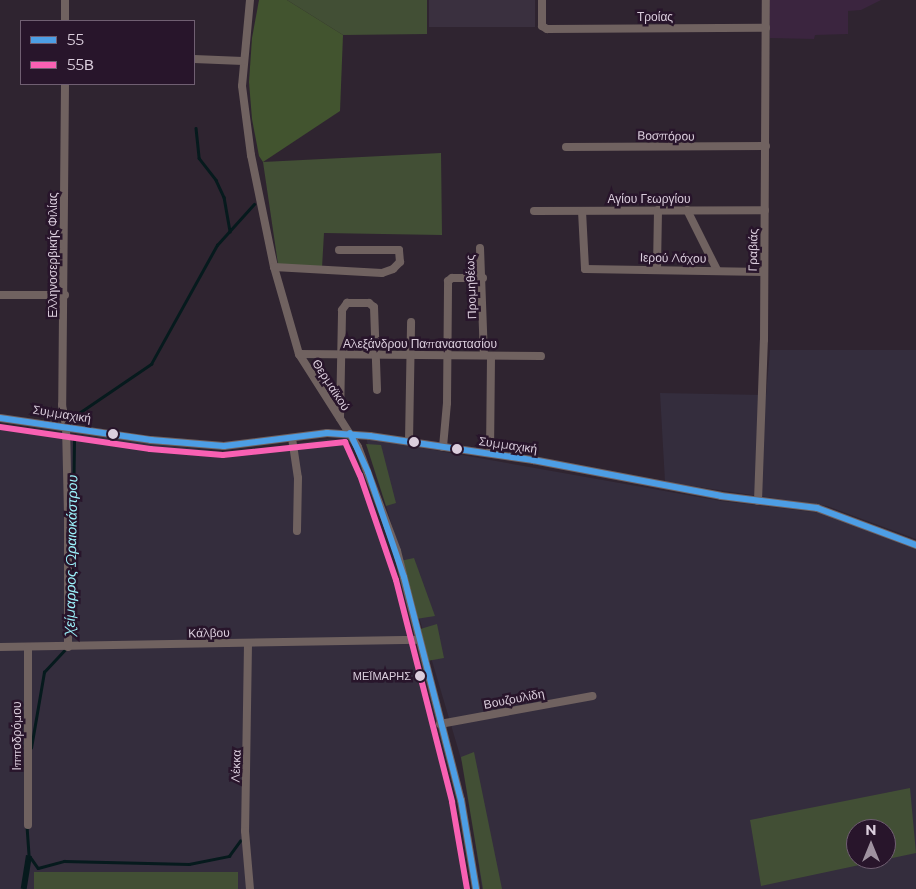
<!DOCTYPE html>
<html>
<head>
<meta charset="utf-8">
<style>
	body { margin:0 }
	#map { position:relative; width:916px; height:889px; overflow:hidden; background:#2f2430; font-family:Montserrat,sans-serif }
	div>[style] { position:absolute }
	.built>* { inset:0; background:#3b253f }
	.industrial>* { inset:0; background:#342d3d }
	.education>* { inset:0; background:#3a303f; transform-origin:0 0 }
	.green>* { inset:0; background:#424f35; transform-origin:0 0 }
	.forest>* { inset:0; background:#42542f }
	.water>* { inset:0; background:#061a1d; transform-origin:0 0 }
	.stream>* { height:2.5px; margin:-1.25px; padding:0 1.25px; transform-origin:1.25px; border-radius:1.25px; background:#061a1d }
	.minor>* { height:8px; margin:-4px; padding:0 4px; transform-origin:4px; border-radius:4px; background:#706260 }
	.bus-1>* { height:6px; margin:-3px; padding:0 3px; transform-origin:3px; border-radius:3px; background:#4d9ee5 }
	.bus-2>* { height:6px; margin:-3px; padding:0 3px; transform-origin:3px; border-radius:3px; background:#f860b3 }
	.dots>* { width:14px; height:14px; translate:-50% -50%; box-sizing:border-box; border:2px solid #28152b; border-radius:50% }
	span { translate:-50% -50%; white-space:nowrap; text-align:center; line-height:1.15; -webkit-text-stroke:5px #28152b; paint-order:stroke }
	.bus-label { font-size:11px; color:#dbcedd }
	.right { translate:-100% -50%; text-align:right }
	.street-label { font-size:12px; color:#dbcedd }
	.water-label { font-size:14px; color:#9df3fc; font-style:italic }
	.legend { position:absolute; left:20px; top:20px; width:175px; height:65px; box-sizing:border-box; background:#28152b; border:1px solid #705f72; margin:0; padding:6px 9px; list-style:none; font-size:15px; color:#dbcedd }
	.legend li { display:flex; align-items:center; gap:10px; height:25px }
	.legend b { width:25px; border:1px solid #705f72 }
	.north { position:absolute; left:846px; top:819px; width:50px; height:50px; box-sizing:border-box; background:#28152b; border:1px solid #705f72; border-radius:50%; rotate:0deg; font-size:14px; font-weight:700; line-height:20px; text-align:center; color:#dbcedd }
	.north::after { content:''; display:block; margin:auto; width:18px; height:22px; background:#9f92a0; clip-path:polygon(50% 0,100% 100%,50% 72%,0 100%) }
</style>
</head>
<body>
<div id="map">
	<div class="built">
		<div style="clip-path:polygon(769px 0,881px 0,861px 10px,848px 11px,848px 34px,815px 35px,814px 39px,770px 38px)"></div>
	</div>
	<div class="industrial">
		<div style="clip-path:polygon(770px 350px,916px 350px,916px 539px,827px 506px,665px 482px,660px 393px,766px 395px)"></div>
		<div style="clip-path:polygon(0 425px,231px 453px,327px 439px,347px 440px,387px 545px,402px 596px,456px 813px,466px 889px,0 889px)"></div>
		<div style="clip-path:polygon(evenodd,366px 438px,721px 501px,822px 513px,916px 548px,916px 889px,482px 889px,467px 779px,366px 438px,856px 829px,886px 829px,886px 859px,856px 859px,856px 829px)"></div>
	</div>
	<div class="education">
		<div style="left:429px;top:0;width:106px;height:27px"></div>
	</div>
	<div class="green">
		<div style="clip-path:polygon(287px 0,427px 0,427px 34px,343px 35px)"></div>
		<div style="clip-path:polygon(441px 153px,442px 235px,324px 233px,322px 268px,278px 264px,263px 162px)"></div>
		<div style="clip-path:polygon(366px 444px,381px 445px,396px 503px,386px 506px)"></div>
		<div style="clip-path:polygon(414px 558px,435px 616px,416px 619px,400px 561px)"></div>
		<div style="clip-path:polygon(437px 624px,444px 658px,427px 661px,417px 630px)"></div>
		<div style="clip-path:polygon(474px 752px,502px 889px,483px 889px,461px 757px)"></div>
		<div style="clip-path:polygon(evenodd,910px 788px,916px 853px,761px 886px,750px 820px,910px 788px,856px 829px,886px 829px,886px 859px,856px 859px,856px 829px)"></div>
		<div style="left:238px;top:872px;width:17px;height:204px;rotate:90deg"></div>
	</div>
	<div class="forest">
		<div style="clip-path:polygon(259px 0,287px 0,343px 35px,340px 111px,263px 162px,259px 156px,252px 119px,249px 82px,252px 38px)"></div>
	</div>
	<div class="water">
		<div style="left:26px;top:855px;width:6px;height:34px;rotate:9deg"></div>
	</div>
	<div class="stream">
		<div style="left:196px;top:128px;width:30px;rotate:84deg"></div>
		<div style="left:199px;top:158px;width:28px;rotate:52deg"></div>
		<div style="left:216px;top:180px;width:19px;rotate:65deg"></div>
		<div style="left:224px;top:197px;width:35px;rotate:80deg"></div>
		<div style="left:76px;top:415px;width:91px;rotate:-34.2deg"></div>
		<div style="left:151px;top:364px;width:136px;rotate:-61deg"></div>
		<div style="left:217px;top:245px;width:55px;rotate:-47.9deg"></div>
		<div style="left:72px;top:584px;width:146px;rotate:-89.2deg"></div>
		<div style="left:31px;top:748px;width:77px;rotate:-80.3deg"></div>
		<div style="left:44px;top:672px;width:33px;rotate:-47deg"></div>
		<div style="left:27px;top:826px;width:32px;rotate:86deg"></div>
		<div style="left:31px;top:858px;width:12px;rotate:55deg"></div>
		<div style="left:38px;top:868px;width:27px;rotate:-15deg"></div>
		<div style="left:64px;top:861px;width:125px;rotate:1.4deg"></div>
		<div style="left:189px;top:864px;width:41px;rotate:-11.3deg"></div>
		<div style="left:229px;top:856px;width:19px;rotate:-54deg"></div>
	</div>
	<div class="minor">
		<div style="left:250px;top:0;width:86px;rotate:95.3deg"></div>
		<div style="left:242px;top:86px;width:70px;rotate:82.6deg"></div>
		<div style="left:251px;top:155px;width:114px;rotate:78.4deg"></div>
		<div style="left:274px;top:267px;width:91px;rotate:74deg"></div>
		<div style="left:299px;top:354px;width:110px;rotate:57.6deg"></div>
		<div style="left:358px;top:447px;width:111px;rotate:69.4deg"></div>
		<div style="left:397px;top:551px;width:257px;rotate:75.6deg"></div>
		<div style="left:461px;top:800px;width:90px;rotate:80.4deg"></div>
		<div style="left:542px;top:0;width:26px;rotate:90deg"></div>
		<div style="left:542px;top:26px;width:6px;rotate:31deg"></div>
		<div style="left:547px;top:29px;width:219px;rotate:-0.3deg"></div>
		<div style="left:65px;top:21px;width:21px;rotate:-90deg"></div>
		<div style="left:194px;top:59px;width:49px;rotate:2.3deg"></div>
		<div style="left:65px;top:84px;width:321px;rotate:90.5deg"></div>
		<div style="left:62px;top:405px;width:21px;rotate:79deg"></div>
		<div style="left:66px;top:426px;width:87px;rotate:88.7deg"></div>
		<div style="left:68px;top:513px;width:134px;rotate:90deg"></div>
		<div style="left:566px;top:147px;width:200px;rotate:-0.3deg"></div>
		<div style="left:687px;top:210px;width:67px;rotate:63.4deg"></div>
		<div style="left:534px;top:211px;width:231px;rotate:-0.2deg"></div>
		<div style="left:582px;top:211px;width:58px;rotate:87deg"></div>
		<div style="left:585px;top:269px;width:179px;rotate:1deg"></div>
		<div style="left:480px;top:248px;width:107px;rotate:87.9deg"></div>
		<div style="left:274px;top:267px;width:108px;rotate:3.2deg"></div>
		<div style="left:382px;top:273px;width:12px;rotate:-20deg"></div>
		<div style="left:393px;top:269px;width:10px;rotate:-45deg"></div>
		<div style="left:400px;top:262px;width:12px;rotate:-95deg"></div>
		<div style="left:399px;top:250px;width:60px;rotate:180deg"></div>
		<div style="left:657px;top:268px;width:58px;rotate:-89deg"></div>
		<div style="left:0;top:295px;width:65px"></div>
		<div style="left:299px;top:354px;width:242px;rotate:0.5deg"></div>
		<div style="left:0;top:418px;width:153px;rotate:8.3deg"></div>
		<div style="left:151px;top:440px;width:73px;rotate:4.7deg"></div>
		<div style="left:224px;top:446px;width:104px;rotate:-7.2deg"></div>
		<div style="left:327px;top:433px;width:43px;rotate:4deg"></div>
		<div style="left:370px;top:436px;width:165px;rotate:8.4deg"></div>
		<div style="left:533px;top:460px;width:191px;rotate:10.8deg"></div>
		<div style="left:721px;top:496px;width:97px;rotate:7.1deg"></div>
		<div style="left:817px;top:508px;width:106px;rotate:20.5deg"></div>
		<div style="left:340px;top:418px;width:108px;rotate:-88.9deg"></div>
		<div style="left:342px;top:310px;width:9px;rotate:-54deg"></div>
		<div style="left:347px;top:303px;width:22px"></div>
		<div style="left:369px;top:303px;width:6px;rotate:39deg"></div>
		<div style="left:374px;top:307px;width:83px;rotate:87.9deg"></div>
		<div style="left:292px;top:438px;width:40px;rotate:81.5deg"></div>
		<div style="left:298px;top:478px;width:53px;rotate:91.1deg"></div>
		<div style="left:409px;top:441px;width:119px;rotate:-89deg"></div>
		<div style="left:443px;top:447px;width:44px;rotate:-84.8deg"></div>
		<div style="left:447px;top:403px;width:122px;rotate:-89.5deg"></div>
		<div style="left:448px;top:281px;width:5px;rotate:-37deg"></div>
		<div style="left:452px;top:278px;width:31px"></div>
		<div style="left:490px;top:453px;width:97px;rotate:-89.4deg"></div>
		<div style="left:758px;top:501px;width:161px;rotate:-87.9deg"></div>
		<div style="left:764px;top:340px;width:340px;rotate:-89.7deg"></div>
		<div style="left:248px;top:644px;width:187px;rotate:90.9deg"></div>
		<div style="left:245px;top:831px;width:58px;rotate:85.1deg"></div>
		<div style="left:0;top:647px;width:419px;rotate:-1deg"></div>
		<div style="left:440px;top:724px;width:155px;rotate:-10.4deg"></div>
		<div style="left:28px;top:825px;width:178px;rotate:-90deg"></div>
	</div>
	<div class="bus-1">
		<div style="left:0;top:418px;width:153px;rotate:8.3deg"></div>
		<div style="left:151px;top:440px;width:73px;rotate:4.7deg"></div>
		<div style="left:224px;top:446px;width:104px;rotate:-7.2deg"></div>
		<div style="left:327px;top:433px;width:43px;rotate:4deg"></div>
		<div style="left:370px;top:436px;width:165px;rotate:8.4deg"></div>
		<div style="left:533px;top:460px;width:191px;rotate:10.8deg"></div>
		<div style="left:721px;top:496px;width:97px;rotate:7.1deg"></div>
		<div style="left:817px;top:508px;width:106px;rotate:20.5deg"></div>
		<div style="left:350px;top:433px;width:43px;rotate:65.2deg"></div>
		<div style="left:368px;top:472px;width:111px;rotate:71.1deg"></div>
		<div style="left:404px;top:577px;width:230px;rotate:75.7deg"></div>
		<div style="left:461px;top:800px;width:90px;rotate:80.4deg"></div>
	</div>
	<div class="bus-2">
		<div style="left:0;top:427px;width:152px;rotate:8.3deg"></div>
		<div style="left:150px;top:449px;width:73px;rotate:4.7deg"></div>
		<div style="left:223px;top:455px;width:123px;rotate:-6.1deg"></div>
		<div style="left:345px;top:442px;width:36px;rotate:66deg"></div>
		<div style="left:360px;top:475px;width:111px;rotate:71.1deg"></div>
		<div style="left:396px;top:580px;width:229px;rotate:75.8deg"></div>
		<div style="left:452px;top:802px;width:88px;rotate:80.2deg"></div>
	</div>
	<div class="dots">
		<div style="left:113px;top:434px;background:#dbcedd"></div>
		<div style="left:414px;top:442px;background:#dbcedd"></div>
		<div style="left:457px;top:449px;background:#dbcedd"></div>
		<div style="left:420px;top:676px;background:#dbcedd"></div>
	</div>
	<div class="bus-label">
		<span class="right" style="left:411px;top:676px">ΜΕΪΜΑΡΗΣ</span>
	</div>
	<div class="street-label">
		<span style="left:655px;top:17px">Τροίας</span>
		<span style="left:666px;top:136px;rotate:1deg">Βοσπόρου</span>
		<span style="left:649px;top:199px">Αγίου Γεωργίου</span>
		<span style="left:753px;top:250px;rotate:-89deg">Γραβιάς</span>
		<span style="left:53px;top:255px;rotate:-90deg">Ελληνοσερβικής Φιλίας</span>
		<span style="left:673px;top:258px;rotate:1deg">Ιερού Λόχου</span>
		<span style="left:471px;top:287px;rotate:-92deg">Προμηθέως</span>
		<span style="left:420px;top:344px">Αλεξάνδρου Παπαναστασίου</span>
		<span style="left:331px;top:385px;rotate:57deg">Θερμαϊκού</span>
		<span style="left:62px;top:414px;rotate:9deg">Συμμαχική</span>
		<span style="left:508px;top:445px;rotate:8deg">Συμμαχική</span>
		<span style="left:209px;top:633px;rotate:-1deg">Κάλβου</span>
		<span style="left:514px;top:699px;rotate:-11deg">Βουζουλίδη</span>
		<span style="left:17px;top:736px;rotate:-90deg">Ιπποδρόμου</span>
		<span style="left:236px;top:766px;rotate:-88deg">Λέκκα</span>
	</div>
	<div class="water-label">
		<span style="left:71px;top:555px;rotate:-89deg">Χείμαρρος Ωραιοκάστρου</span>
	</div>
	<ul class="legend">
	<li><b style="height:6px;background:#4d9ee5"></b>55</li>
	<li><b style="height:6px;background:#f860b3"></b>55Β</li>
	</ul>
	<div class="north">N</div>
</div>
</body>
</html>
